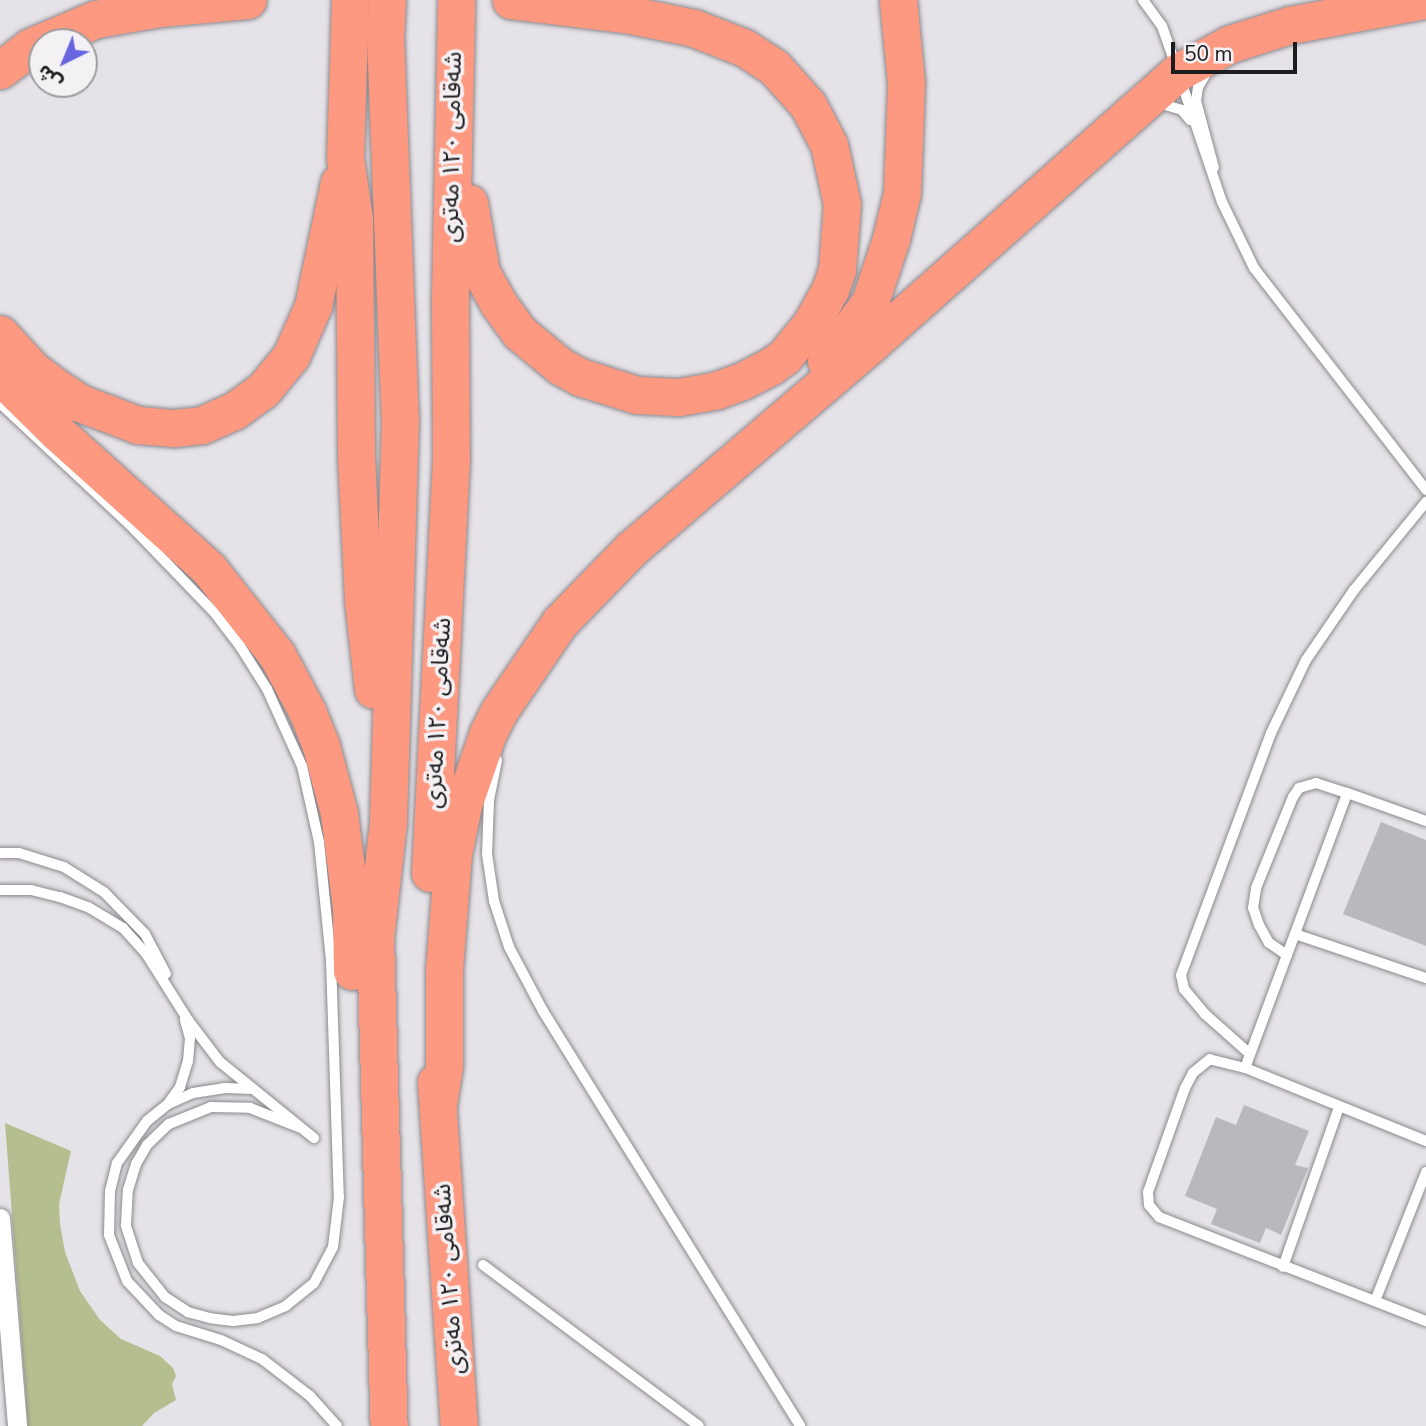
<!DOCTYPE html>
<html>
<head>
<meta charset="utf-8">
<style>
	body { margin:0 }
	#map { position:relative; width:1426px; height:1426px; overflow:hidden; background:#e6e3e8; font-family:"Nunito Sans","Noto Sans Arabic",sans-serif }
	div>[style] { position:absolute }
	.green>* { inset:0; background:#b5be8e }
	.building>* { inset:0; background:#b9b8bd }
	.roads { filter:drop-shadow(0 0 2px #8c898e) drop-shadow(0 0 2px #8c898e) }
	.lane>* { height:10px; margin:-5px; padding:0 5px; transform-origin:5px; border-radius:5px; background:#fff }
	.street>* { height:19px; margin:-9.5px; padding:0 9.5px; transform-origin:9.5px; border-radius:9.5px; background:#fff }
	.highway>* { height:37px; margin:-18.5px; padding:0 18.5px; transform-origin:18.5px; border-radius:18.5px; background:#fc9980 }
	span { translate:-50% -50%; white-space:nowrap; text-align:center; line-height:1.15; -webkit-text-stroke:7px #f4f1f5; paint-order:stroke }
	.street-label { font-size:24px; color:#1d1c1e }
	.north { position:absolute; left:28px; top:28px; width:70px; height:70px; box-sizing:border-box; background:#f4f1f5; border:2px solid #9e9c9f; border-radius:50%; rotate:223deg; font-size:19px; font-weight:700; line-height:28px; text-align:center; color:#1d1c1e }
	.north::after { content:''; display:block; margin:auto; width:24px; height:32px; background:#6866df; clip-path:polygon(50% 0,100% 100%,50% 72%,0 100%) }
	.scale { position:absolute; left:1171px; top:42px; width:126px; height:32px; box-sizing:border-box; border:4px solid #1d1c1e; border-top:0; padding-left:9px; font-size:21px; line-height:24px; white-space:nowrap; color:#1d1c1e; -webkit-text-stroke:5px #f4f1f5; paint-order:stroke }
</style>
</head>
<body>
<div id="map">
	<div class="green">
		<div style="clip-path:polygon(5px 1123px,71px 1151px,59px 1204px,60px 1224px,65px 1252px,80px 1291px,100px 1320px,121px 1339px,160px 1356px,173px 1368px,176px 1376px,172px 1384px,176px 1400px,154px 1413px,142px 1426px,28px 1426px)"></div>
	</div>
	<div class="building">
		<div style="clip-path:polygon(1381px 822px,1426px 840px,1426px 946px,1343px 914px)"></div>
		<div style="clip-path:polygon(1244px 1105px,1309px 1131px,1295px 1165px,1308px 1168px,1281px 1235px,1266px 1228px,1260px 1243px,1211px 1224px,1217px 1209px,1185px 1196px,1216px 1117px,1236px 1125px)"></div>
	</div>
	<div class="roads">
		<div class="lane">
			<div style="left:1143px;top:0;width:32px;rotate:54deg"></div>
			<div style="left:1162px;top:26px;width:42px;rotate:70.7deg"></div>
			<div style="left:1207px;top:72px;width:17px;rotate:121deg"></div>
			<div style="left:1198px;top:87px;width:14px;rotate:98deg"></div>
			<div style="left:1196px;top:101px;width:69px;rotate:75deg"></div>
			<div style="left:1181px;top:81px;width:128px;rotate:71.3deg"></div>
			<div style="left:1222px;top:202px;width:73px;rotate:64.1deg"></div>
			<div style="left:1254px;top:268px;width:281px;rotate:52.2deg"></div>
			<div style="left:1159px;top:103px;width:24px;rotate:17deg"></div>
			<div style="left:1182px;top:110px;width:13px;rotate:51deg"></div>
			<div style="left:0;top:403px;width:184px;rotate:43.2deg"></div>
			<div style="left:134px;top:529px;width:115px;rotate:46.1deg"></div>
			<div style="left:214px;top:612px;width:43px;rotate:52.6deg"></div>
			<div style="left:240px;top:646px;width:51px;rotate:57.9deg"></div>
			<div style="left:267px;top:689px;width:85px;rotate:65.6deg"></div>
			<div style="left:302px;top:766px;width:78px;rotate:77.4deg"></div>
			<div style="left:319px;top:842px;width:120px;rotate:84.2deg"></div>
			<div style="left:331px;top:961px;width:236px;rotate:88.1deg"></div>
			<div style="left:339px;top:1197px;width:50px;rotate:96.8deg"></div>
			<div style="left:333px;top:1247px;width:41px;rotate:117.8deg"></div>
			<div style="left:314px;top:1283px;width:36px;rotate:141deg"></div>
			<div style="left:286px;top:1306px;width:30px;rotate:157deg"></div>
			<div style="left:258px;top:1318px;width:25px;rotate:173deg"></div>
			<div style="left:233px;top:1321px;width:23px;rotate:-173deg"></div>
			<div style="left:210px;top:1318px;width:23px;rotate:-165deg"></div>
			<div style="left:188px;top:1312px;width:27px;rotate:-147deg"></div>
			<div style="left:165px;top:1297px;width:43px;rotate:-128.5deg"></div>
			<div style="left:138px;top:1263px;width:40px;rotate:-108deg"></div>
			<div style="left:126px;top:1225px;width:35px;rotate:-87deg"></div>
			<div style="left:128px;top:1190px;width:27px;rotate:-73deg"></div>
			<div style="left:136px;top:1164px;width:22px;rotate:-60deg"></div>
			<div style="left:147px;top:1145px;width:30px;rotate:-44deg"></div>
			<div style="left:169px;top:1124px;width:45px;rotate:-22deg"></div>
			<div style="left:211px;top:1107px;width:39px;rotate:1deg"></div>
			<div style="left:250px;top:1108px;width:55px;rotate:21.4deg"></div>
			<div style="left:497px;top:760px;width:41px;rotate:101.3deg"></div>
			<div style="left:489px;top:800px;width:54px;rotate:92.1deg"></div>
			<div style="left:487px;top:854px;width:48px;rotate:81.5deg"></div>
			<div style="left:494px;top:901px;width:48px;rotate:71.9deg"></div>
			<div style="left:509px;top:947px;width:72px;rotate:62deg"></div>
			<div style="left:543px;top:1011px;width:488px;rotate:58.2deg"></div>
			<div style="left:0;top:853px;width:19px"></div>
			<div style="left:19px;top:853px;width:47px;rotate:17.3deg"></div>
			<div style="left:64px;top:867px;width:47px;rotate:32deg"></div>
			<div style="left:104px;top:892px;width:59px;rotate:45.7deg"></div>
			<div style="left:145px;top:934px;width:45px;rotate:62.3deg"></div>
			<div style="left:0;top:890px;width:31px"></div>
			<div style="left:31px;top:890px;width:30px;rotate:14deg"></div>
			<div style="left:60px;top:897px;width:30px;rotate:20deg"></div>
			<div style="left:88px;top:907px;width:41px;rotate:31deg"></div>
			<div style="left:123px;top:928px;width:36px;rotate:48deg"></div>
			<div style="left:147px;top:955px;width:77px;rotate:57.8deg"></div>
			<div style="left:188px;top:1020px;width:53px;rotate:52.7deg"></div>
			<div style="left:220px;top:1062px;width:121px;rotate:39deg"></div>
			<div style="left:1295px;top:934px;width:138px;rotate:18.6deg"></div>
			<div style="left:1287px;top:955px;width:22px;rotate:-146deg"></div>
			<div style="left:1269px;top:943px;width:21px;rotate:-119deg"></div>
			<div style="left:1259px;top:925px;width:18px;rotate:-109deg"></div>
			<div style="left:1253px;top:908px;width:20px;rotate:-81deg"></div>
			<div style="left:1256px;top:888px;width:98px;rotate:-67.9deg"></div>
			<div style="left:1293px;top:797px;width:11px;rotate:-56deg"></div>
			<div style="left:1299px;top:788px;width:18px;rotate:-16deg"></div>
			<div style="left:1316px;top:783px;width:33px;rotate:18deg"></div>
			<div style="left:1250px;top:1054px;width:60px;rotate:-138.4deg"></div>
			<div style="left:1205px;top:1014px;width:33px;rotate:-130deg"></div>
			<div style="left:1184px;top:989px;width:14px;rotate:-102deg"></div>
			<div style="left:1181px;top:975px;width:258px;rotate:-69.6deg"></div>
			<div style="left:1271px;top:733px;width:81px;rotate:-64.4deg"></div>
			<div style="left:1306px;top:660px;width:85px;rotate:-55.6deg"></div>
			<div style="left:1354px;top:590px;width:114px;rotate:-50.7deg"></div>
			<div style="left:1245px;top:1068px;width:293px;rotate:-69.6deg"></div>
			<div style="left:1347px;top:793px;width:84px;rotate:19.5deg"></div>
			<div style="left:252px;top:1089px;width:27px;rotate:-178deg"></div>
			<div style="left:225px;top:1088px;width:32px;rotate:171deg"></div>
			<div style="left:193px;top:1093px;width:27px;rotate:156deg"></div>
			<div style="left:168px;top:1104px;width:27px;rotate:141deg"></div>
			<div style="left:147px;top:1121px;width:52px;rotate:125.5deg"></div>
			<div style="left:117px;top:1163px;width:29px;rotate:104deg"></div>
			<div style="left:110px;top:1191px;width:44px;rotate:91.3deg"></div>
			<div style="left:109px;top:1235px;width:49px;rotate:68.6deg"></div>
			<div style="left:127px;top:1281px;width:47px;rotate:46.7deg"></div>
			<div style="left:159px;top:1315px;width:20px;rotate:33deg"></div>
			<div style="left:176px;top:1326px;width:47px;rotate:17.3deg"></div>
			<div style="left:221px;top:1340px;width:45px;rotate:24.9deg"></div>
			<div style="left:262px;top:1359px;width:61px;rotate:37.6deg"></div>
			<div style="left:310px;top:1396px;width:40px;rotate:48deg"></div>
			<div style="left:170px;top:1101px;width:17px;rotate:-54deg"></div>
			<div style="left:180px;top:1087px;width:27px;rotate:-73deg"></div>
			<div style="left:188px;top:1061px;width:23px;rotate:-85deg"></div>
			<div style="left:190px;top:1038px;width:19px;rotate:-106deg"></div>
			<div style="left:1426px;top:1141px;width:195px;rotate:-158deg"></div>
			<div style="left:1245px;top:1068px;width:36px;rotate:-166deg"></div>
			<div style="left:1210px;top:1059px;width:22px;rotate:141deg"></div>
			<div style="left:1193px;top:1073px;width:17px;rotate:118deg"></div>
			<div style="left:1185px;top:1088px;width:110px;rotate:109.6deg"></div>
			<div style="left:1148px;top:1192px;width:13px;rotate:86deg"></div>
			<div style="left:1149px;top:1205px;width:16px;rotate:50deg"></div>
			<div style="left:1159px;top:1217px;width:287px;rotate:21.3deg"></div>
			<div style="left:483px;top:1265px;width:269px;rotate:36.7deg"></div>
			<div style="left:1283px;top:1267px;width:170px;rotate:-70.7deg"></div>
			<div style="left:1375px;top:1301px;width:139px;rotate:-68.4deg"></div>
		</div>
		<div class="street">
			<div style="left:0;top:1218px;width:209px;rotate:85.3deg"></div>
		</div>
		<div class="highway">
			<div style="left:350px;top:0;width:158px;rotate:91.8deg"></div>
			<div style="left:345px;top:158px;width:62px;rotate:81.6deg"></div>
			<div style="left:354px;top:219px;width:237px;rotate:89.5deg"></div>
			<div style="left:356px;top:456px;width:145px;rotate:87.2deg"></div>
			<div style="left:363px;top:601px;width:89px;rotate:83.5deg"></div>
			<div style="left:387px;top:0;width:35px;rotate:93deg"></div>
			<div style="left:385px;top:35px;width:382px;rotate:87.8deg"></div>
			<div style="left:400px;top:417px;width:405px;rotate:91.7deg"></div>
			<div style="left:388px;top:822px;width:116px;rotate:96.4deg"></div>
			<div style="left:375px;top:937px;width:489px;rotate:88.4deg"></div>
			<div style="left:0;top:70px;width:38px;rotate:-37deg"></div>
			<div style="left:30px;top:47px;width:72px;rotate:-23deg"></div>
			<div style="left:96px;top:19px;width:65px;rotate:-9.8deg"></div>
			<div style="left:160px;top:8px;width:88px;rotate:-5.2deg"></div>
			<div style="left:469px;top:203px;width:70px;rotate:80.1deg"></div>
			<div style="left:481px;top:272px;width:35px;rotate:61deg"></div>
			<div style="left:498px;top:303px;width:37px;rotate:54deg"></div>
			<div style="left:520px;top:333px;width:52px;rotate:39.5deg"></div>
			<div style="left:560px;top:366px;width:23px;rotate:29deg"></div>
			<div style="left:580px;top:377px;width:60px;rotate:17.5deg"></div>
			<div style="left:637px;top:395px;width:42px;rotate:2.7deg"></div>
			<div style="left:679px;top:397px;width:39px;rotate:-10deg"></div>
			<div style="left:717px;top:390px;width:27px;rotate:-20deg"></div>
			<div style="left:742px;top:381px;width:33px;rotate:-27deg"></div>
			<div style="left:771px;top:366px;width:16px;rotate:-35deg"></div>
			<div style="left:784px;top:357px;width:43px;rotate:-50.7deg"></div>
			<div style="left:811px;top:324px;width:39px;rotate:-61deg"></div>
			<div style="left:830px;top:290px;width:21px;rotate:-71deg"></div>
			<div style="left:837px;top:270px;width:66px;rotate:-85.7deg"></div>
			<div style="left:842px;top:204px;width:60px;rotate:-102.4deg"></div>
			<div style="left:829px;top:145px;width:45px;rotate:-117.7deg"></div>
			<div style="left:808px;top:105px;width:51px;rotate:-131.8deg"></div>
			<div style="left:774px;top:67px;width:35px;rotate:-147deg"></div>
			<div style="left:745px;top:48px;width:55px;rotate:-158.6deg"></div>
			<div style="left:694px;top:28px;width:64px;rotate:-168.3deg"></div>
			<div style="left:631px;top:15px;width:121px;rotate:-172.9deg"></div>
			<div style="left:0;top:334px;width:49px;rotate:47.5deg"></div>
			<div style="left:33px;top:370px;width:26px;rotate:37deg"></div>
			<div style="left:54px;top:386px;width:31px;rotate:33deg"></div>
			<div style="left:80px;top:403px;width:62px;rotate:20.8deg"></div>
			<div style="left:138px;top:425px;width:36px;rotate:5deg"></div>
			<div style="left:174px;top:428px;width:28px;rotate:-6deg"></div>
			<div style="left:202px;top:425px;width:35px;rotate:-24deg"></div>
			<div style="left:234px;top:411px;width:36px;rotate:-36deg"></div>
			<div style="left:263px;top:390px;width:44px;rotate:-50.5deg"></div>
			<div style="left:291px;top:356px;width:55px;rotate:-66.3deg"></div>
			<div style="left:313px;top:306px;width:126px;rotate:-78.1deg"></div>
			<div style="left:826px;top:361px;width:74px;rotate:-53.3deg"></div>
			<div style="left:870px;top:302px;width:66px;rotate:-71.6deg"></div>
			<div style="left:891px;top:239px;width:47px;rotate:-76.6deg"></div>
			<div style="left:902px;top:193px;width:110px;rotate:-87.9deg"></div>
			<div style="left:906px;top:83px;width:83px;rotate:-95.5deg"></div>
			<div style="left:0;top:376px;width:81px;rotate:44.5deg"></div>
			<div style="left:58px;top:433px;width:203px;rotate:42deg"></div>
			<div style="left:209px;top:569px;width:110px;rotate:51.7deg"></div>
			<div style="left:277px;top:655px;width:64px;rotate:61.8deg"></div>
			<div style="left:307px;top:711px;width:38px;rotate:68deg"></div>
			<div style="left:321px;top:746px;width:69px;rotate:75deg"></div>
			<div style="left:339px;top:813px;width:96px;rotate:82.8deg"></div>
			<div style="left:351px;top:908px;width:63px;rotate:89.1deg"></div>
			<div style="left:430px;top:873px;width:415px;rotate:-87.1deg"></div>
			<div style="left:451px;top:459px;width:163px;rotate:-90.4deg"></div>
			<div style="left:450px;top:296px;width:296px;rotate:-88.8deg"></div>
			<div style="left:436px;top:1082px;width:345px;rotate:86.2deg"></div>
			<div style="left:438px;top:1104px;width:39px;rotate:-81deg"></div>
			<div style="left:444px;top:1065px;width:95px;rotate:-90deg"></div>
			<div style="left:444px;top:970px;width:116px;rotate:-85.6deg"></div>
			<div style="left:453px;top:854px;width:50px;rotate:-78.5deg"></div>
			<div style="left:463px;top:805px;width:76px;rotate:-70.9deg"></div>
			<div style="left:488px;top:733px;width:25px;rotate:-63deg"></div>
			<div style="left:499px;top:711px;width:108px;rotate:-55.6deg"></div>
			<div style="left:560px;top:622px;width:102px;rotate:-45.8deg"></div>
			<div style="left:631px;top:549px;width:317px;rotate:-40.5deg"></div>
			<div style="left:872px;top:343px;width:409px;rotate:-41.5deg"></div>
			<div style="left:1178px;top:72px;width:59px;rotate:-28.3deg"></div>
			<div style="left:1230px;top:44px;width:63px;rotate:-17.6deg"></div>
			<div style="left:1290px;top:25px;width:136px;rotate:-10.6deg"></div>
		</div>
	</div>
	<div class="street-label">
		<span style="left:452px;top:147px;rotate:-89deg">شەقامی ١٢٠ مەتری</span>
		<span style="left:438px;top:713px;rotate:-87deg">شەقامی ١٢٠ مەتری</span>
		<span style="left:449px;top:1279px;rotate:-94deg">شەقامی ١٢٠ مەتری</span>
	</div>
	<div class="north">ش</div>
	<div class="scale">50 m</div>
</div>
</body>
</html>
